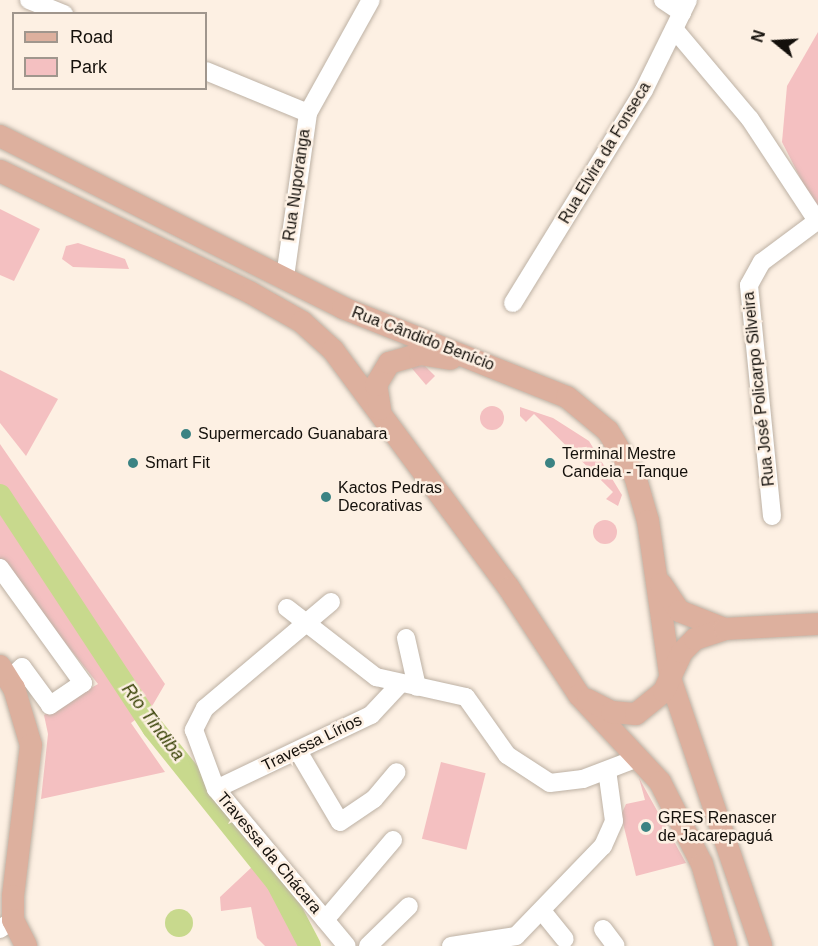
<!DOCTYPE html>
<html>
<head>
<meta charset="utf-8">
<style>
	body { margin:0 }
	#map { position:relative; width:818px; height:946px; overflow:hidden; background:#fdf0e3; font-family:Helvetica,sans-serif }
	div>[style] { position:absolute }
	.green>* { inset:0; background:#f4c0c1; transform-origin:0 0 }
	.round { border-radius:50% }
	.water>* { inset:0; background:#c8d98d }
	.river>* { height:22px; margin:-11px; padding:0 11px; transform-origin:11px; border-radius:11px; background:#c8d98d }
	.roads { filter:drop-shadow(0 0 2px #bdb1a4) drop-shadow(0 0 2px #bdb1a4) }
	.minor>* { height:18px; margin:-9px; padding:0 9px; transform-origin:9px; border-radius:9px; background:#fff }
	.major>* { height:22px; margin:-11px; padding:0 11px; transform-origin:11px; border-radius:11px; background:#ddb09e }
	.dots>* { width:16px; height:16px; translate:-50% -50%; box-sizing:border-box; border:3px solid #fdf0e3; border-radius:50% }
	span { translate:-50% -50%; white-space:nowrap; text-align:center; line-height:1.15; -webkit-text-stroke:5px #fdf0e3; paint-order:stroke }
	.street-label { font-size:16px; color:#14100b }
	.poi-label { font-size:16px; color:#14100b }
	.left { translate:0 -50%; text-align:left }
	.water-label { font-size:18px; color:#384206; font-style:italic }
	.legend { position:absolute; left:12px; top:12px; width:195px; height:78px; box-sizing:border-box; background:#fdf0e3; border:2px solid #a0968d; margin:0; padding:8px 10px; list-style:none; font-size:18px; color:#14100b }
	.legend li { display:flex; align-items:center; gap:12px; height:30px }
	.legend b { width:30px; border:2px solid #a0968d }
	.north { position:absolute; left:746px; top:12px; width:60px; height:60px; -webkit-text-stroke:4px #fdf0e3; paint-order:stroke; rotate:288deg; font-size:16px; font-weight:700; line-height:24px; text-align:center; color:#14100b }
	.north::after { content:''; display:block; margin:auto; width:21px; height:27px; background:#14100b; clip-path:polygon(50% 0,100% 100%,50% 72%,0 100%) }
</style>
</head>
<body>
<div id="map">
	<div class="green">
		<div style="clip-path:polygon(818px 32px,818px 213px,782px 142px,787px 86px)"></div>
		<div style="clip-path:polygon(0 209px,40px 229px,14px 281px,0 275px)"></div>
		<div style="clip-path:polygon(78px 243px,125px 259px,129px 269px,73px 267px,62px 259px,66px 246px)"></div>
		<div style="clip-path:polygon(409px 365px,425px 366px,435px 376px,426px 385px)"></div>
		<div style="clip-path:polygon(0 370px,58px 399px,26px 456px,0 423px)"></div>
		<div class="round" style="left:480px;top:406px;width:24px;height:24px"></div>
		<div style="clip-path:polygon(520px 407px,553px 418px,589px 441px,622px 495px,618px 506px,606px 499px,613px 492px,534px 414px,526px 422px,520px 416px)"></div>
		<div style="clip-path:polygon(0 444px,165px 684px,151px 708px,131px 723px,165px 772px,41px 799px,48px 734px,44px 715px,98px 684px,0 561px)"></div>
		<div class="round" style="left:593px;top:520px;width:24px;height:24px"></div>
		<div style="left:441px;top:762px;width:46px;height:79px;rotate:14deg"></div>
		<div style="clip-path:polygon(639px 778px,686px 863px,636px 876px,621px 815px,626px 804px,645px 800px)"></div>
		<div style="clip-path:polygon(253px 866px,306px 946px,265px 946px,257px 938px,251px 907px,221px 911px,220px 897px)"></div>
	</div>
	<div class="water">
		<div class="round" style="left:165px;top:909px;width:28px;height:28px"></div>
	</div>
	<div class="river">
		<div style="left:0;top:495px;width:279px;rotate:56.7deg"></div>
		<div style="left:153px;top:728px;width:198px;rotate:51.3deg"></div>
		<div style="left:277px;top:883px;width:71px;rotate:62.4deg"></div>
	</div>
	<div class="roads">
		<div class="minor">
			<div style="left:29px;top:0;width:38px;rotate:22deg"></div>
			<div style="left:663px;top:0;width:23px;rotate:34deg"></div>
			<div style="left:675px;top:30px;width:116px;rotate:49.9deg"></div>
			<div style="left:750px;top:119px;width:123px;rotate:56.6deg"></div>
			<div style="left:206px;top:71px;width:110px;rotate:22.4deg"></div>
			<div style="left:285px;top:277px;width:166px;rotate:-82deg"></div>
			<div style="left:308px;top:113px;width:129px;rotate:-60.9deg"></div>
			<div style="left:513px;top:303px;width:250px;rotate:-58.4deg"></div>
			<div style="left:644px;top:90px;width:100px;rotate:-63.9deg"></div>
			<div style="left:772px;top:516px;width:232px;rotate:-95.7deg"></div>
			<div style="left:749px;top:285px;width:26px;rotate:-61deg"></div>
			<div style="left:762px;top:262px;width:69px;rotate:-36.7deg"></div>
			<div style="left:0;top:568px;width:142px;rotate:54.2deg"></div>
			<div style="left:83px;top:683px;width:40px;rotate:146deg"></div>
			<div style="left:50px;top:705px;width:47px;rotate:-126.4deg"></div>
			<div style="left:22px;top:667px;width:18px;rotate:137deg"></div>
			<div style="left:331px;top:602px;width:165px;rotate:139.9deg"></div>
			<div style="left:205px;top:708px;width:25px;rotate:117deg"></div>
			<div style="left:194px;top:730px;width:63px;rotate:69.6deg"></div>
			<div style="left:216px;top:789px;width:204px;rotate:50.2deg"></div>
			<div style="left:287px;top:608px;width:113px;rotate:37.8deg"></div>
			<div style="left:376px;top:677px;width:92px;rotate:12.5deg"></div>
			<div style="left:466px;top:697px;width:71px;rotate:54.7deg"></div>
			<div style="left:507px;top:755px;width:51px;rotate:33.1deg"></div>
			<div style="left:550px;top:783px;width:33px;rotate:-7deg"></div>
			<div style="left:583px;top:779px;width:59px;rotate:-20.9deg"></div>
			<div style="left:406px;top:638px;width:50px;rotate:77.3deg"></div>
			<div style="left:298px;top:751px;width:82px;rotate:59.4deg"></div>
			<div style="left:340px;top:822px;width:41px;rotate:-34.1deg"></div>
			<div style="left:374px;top:799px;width:35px;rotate:-50deg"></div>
			<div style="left:216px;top:789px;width:172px;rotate:-25.5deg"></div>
			<div style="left:371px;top:715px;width:41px;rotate:-47deg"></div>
			<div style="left:542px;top:911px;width:36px;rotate:51deg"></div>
			<div style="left:325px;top:920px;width:105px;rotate:-49.6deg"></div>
			<div style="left:0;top:929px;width:16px;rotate:-35deg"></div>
			<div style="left:603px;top:929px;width:21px;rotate:53deg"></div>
			<div style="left:368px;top:946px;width:57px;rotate:-44.3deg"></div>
			<div style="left:451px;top:946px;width:66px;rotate:-8.7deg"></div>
			<div style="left:516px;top:936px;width:125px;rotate:-46deg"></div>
			<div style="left:603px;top:846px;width:27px;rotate:-66deg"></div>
			<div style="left:614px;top:821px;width:51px;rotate:-97.8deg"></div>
		</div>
		<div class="major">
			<div style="left:0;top:136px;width:384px;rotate:26.6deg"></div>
			<div style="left:343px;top:308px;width:241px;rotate:21.7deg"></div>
			<div style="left:567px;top:397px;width:53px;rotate:39.7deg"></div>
			<div style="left:608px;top:431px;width:52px;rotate:59deg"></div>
			<div style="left:635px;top:476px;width:47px;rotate:73.9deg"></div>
			<div style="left:648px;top:521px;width:162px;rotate:81.8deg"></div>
			<div style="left:671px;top:681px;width:280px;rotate:71.2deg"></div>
			<div style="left:0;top:171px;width:279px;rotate:25.9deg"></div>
			<div style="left:251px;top:293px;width:59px;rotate:29.6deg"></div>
			<div style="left:302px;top:322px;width:42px;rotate:42.1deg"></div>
			<div style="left:333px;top:350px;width:296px;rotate:53.5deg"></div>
			<div style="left:509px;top:588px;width:128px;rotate:56.8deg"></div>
			<div style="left:579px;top:695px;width:119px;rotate:47deg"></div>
			<div style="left:660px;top:782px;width:92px;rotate:62.9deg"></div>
			<div style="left:702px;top:864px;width:85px;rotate:73.7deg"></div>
			<div style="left:380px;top:409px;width:24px;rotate:-99deg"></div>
			<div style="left:376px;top:385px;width:26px;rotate:-59deg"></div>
			<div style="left:389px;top:363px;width:32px;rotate:-16deg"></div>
			<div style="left:420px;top:354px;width:31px;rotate:9deg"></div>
			<div style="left:661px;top:584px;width:32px;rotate:56deg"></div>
			<div style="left:679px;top:611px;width:49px;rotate:21.4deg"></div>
			<div style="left:0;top:666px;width:26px;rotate:58deg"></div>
			<div style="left:14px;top:688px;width:59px;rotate:73.4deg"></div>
			<div style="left:31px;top:745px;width:152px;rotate:96.8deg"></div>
			<div style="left:13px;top:896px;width:24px;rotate:90deg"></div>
			<div style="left:13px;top:920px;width:29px;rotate:63deg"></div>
			<div style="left:588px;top:700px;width:27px;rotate:27deg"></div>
			<div style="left:612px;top:712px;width:24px;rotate:5deg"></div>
			<div style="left:636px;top:714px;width:36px;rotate:-39deg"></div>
			<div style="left:664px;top:691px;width:43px;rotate:-65.2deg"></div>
			<div style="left:682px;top:652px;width:18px;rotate:-45deg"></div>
			<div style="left:695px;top:639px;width:32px;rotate:-18deg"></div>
			<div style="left:725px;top:629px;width:93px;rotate:-3.1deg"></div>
		</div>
	</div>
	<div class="dots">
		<div style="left:186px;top:434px;background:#3b8383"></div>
		<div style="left:133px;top:463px;background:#3b8383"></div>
		<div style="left:550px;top:463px;background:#3b8383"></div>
		<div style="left:326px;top:497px;background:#3b8383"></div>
		<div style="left:646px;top:827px;background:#3b8383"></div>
	</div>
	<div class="street-label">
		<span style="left:605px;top:153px;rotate:-59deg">Rua Elvira da Fonseca</span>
		<span style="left:297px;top:185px;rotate:-82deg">Rua Nuporanga</span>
		<span style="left:423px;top:339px;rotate:21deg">Rua Cândido Benício</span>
		<span style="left:759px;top:389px;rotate:-96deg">Rua José Policarpo Silveira</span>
		<span style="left:312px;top:743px;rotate:-26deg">Travessa Lírios</span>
		<span style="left:269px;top:853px;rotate:50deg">Travessa da Chácara</span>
	</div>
	<div class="poi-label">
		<span class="left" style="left:198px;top:434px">Supermercado Guanabara</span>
		<span class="left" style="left:562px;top:463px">Terminal Mestre<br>Candeia - Tanque</span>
		<span class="left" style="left:145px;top:463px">Smart Fit</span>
		<span class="left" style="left:338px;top:497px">Kactos Pedras<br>Decorativas</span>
		<span class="left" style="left:658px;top:827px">GRES Renascer<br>de Jacarepaguá</span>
	</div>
	<div class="water-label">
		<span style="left:153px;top:722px;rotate:53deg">Rio Tindiba</span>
	</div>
	<ul class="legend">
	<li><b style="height:8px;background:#ddb09e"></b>Road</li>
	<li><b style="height:16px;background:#f4c0c1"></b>Park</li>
	</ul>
	<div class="north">N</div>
</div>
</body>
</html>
